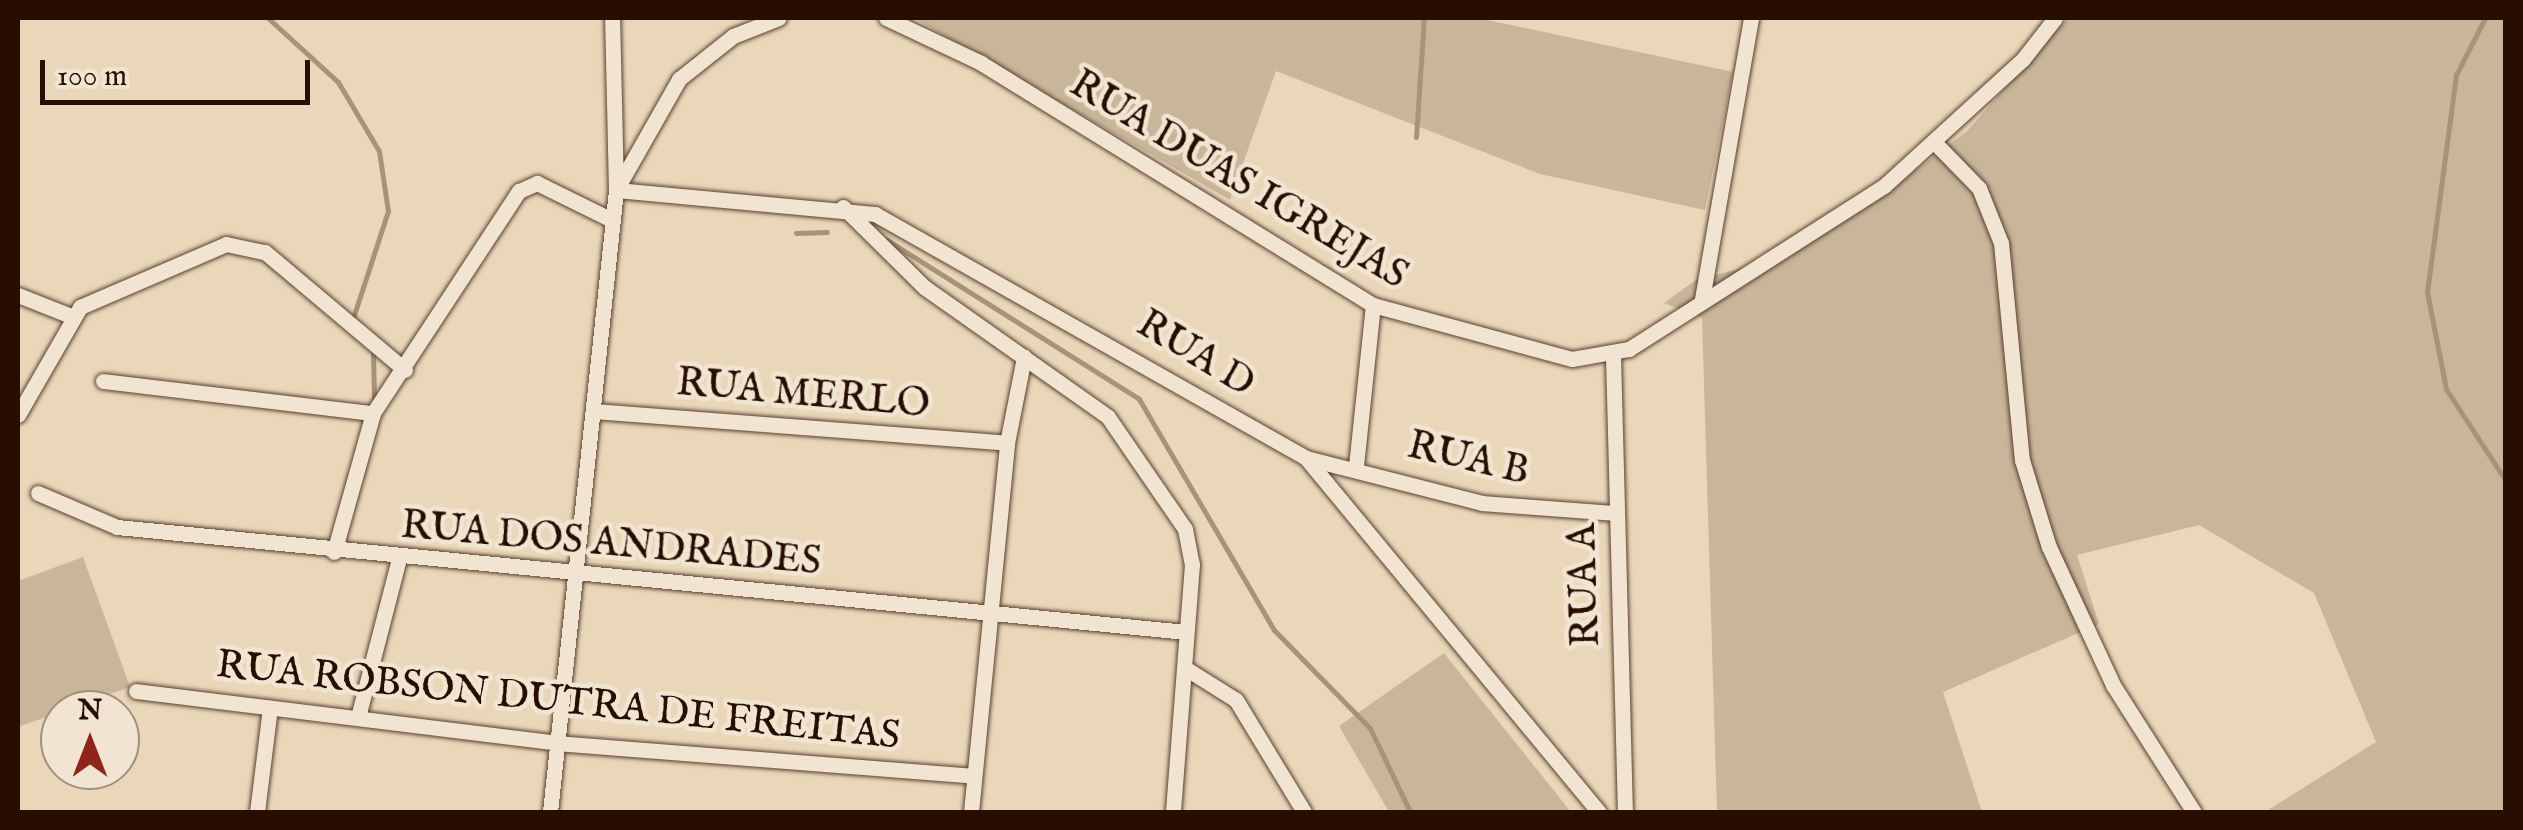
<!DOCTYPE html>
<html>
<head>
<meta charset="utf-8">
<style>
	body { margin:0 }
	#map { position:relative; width:2523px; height:830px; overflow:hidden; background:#ead7b9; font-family:"IM FELL English",serif }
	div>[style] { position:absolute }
	.green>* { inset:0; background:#c9b59a }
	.stream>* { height:5px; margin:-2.5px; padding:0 2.5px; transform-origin:2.5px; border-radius:2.5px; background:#a8937a }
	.roads { filter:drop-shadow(0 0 2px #58402e) drop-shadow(0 0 2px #58402e) }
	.minor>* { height:15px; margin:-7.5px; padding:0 7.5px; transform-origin:7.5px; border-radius:7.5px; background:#f1e5d2 }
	span { translate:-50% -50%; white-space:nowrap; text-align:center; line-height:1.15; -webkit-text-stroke:9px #f1e5d2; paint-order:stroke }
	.street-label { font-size:40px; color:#270e00 }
	.frame { position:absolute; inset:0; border:20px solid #270e00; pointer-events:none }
	.north { position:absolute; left:40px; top:690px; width:100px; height:100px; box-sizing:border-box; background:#f1e5d2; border:2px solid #a08f7e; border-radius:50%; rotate:0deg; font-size:28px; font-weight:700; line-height:40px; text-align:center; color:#270e00 }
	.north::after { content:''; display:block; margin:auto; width:35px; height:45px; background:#8f2418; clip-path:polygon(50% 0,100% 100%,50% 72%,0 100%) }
	.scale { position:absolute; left:40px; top:60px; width:270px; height:45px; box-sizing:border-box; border:5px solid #270e00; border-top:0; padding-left:12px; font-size:30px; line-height:35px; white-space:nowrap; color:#270e00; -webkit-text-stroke:8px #f1e5d2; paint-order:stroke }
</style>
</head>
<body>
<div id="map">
	<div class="green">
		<div style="clip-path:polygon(914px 18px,1478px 18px,1733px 72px,1705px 210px,1540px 174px,1276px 71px,1230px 200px)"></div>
		<div style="clip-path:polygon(2068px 18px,2505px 18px,2505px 812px,2265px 812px,2376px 742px,2314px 593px,2199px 525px,2077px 555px,2099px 624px,1943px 692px,1982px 812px,1717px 812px,1702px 318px,1664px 303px,1696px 280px,1785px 257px,1865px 209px,1967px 131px)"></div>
		<div style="clip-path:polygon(83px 557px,130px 687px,18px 727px,18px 581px)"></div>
		<div style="clip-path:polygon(1444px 653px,1571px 812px,1389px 812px,1339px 726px)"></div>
	</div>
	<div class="stream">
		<div style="left:268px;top:18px;width:95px;rotate:42.4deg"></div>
		<div style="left:338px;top:82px;width:80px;rotate:59.3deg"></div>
		<div style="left:379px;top:151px;width:61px;rotate:81.5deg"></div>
		<div style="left:388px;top:211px;width:116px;rotate:108.1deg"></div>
		<div style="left:2485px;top:18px;width:64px;rotate:117deg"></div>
		<div style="left:2456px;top:75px;width:219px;rotate:97.6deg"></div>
		<div style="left:2427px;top:292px;width:99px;rotate:78.9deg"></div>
		<div style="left:2446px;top:389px;width:110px;rotate:56.9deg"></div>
		<div style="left:1416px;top:137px;width:119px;rotate:-86.2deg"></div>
		<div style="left:796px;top:233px;width:31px;rotate:-2deg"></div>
		<div style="left:887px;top:240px;width:298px;rotate:32.2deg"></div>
		<div style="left:1139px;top:399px;width:268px;rotate:59.7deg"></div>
		<div style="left:1274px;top:630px;width:137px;rotate:45.6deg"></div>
		<div style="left:1370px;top:728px;width:93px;rotate:64.5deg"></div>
		<div style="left:373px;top:351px;width:47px;rotate:88.8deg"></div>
	</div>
	<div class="roads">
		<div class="minor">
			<div style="left:886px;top:18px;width:105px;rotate:25.3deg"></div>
			<div style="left:981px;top:63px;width:461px;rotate:31.7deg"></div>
			<div style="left:1373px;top:305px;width:206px;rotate:15.2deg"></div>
			<div style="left:1572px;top:359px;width:58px;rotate:-10deg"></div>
			<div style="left:1629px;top:349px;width:303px;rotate:-32.6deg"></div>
			<div style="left:1884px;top:186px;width:188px;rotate:-42.4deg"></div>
			<div style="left:2023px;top:59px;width:52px;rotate:-52deg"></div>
			<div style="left:1936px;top:144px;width:62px;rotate:45.7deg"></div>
			<div style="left:1979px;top:188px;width:59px;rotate:68.2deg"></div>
			<div style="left:2001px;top:243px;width:218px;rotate:84.5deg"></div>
			<div style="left:2022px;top:460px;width:91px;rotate:72.8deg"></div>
			<div style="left:2049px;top:547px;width:152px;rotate:65.1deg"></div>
			<div style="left:2113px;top:685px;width:151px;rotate:57.5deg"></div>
			<div style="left:616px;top:190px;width:260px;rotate:5.3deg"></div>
			<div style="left:875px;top:214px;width:495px;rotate:29.5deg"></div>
			<div style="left:1306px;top:458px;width:460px;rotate:50.4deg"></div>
			<div style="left:616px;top:190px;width:128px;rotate:-60.4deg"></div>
			<div style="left:679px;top:79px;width:69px;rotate:-38.5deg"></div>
			<div style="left:733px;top:36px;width:49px;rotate:-21.4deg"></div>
			<div style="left:843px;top:207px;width:114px;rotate:44.6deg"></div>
			<div style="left:924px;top:287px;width:225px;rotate:35.2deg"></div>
			<div style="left:1108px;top:417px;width:136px;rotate:55.5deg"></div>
			<div style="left:1185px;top:529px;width:36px;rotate:79deg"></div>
			<div style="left:1192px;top:564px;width:249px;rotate:94.4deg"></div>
			<div style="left:18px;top:295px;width:57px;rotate:21.6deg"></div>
			<div style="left:1702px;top:299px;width:285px;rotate:-80.1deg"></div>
			<div style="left:1613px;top:356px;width:456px;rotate:88.5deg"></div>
			<div style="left:103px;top:381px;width:272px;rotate:6.8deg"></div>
			<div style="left:595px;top:411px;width:413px;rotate:4.4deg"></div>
			<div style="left:18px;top:415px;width:125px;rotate:-60.1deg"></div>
			<div style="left:80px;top:307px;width:159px;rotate:-23.3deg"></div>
			<div style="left:226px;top:244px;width:40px;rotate:12deg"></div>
			<div style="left:265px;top:252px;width:183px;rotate:40.1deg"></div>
			<div style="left:1306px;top:458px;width:182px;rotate:14.3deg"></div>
			<div style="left:1482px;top:503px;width:134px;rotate:4.3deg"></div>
			<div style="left:1356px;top:466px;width:162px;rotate:-84deg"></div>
			<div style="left:38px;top:493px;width:86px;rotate:23.3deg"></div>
			<div style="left:117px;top:527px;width:1073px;rotate:5.61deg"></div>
			<div style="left:334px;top:552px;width:144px;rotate:-74.3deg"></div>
			<div style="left:373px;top:413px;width:266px;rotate:-56.7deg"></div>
			<div style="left:519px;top:191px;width:20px;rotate:-24deg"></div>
			<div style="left:537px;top:183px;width:84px;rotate:26.3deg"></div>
			<div style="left:1185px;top:668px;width:60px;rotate:32.1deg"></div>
			<div style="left:1236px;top:700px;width:131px;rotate:58.7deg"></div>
			<div style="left:136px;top:691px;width:424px;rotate:7deg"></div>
			<div style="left:557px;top:743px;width:418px;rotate:4.5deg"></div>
			<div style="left:358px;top:717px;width:163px;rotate:-75.5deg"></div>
			<div style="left:257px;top:812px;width:105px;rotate:-82.9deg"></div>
			<div style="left:550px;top:812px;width:625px;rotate:-83.94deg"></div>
			<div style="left:616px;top:190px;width:172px;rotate:-91.3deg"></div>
			<div style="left:971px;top:812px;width:371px;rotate:-84.4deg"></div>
			<div style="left:1007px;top:443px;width:88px;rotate:-78.8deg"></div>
		</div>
	</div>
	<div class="street-label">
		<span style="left:1238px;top:181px;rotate:31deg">RUA DUAS IGREJAS</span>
		<span style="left:1195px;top:355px;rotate:31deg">RUA D</span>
		<span style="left:803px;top:395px;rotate:5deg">RUA MERLO</span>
		<span style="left:1468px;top:460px;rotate:13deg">RUA B</span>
		<span style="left:611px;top:545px;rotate:5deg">RUA DOS ANDRADES</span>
		<span style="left:1586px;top:585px;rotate:-92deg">RUA A</span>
		<span style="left:558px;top:702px;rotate:6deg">RUA ROBSON DUTRA DE FREITAS</span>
	</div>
	<div class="frame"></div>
	<div class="north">N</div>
	<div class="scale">100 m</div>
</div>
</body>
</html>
